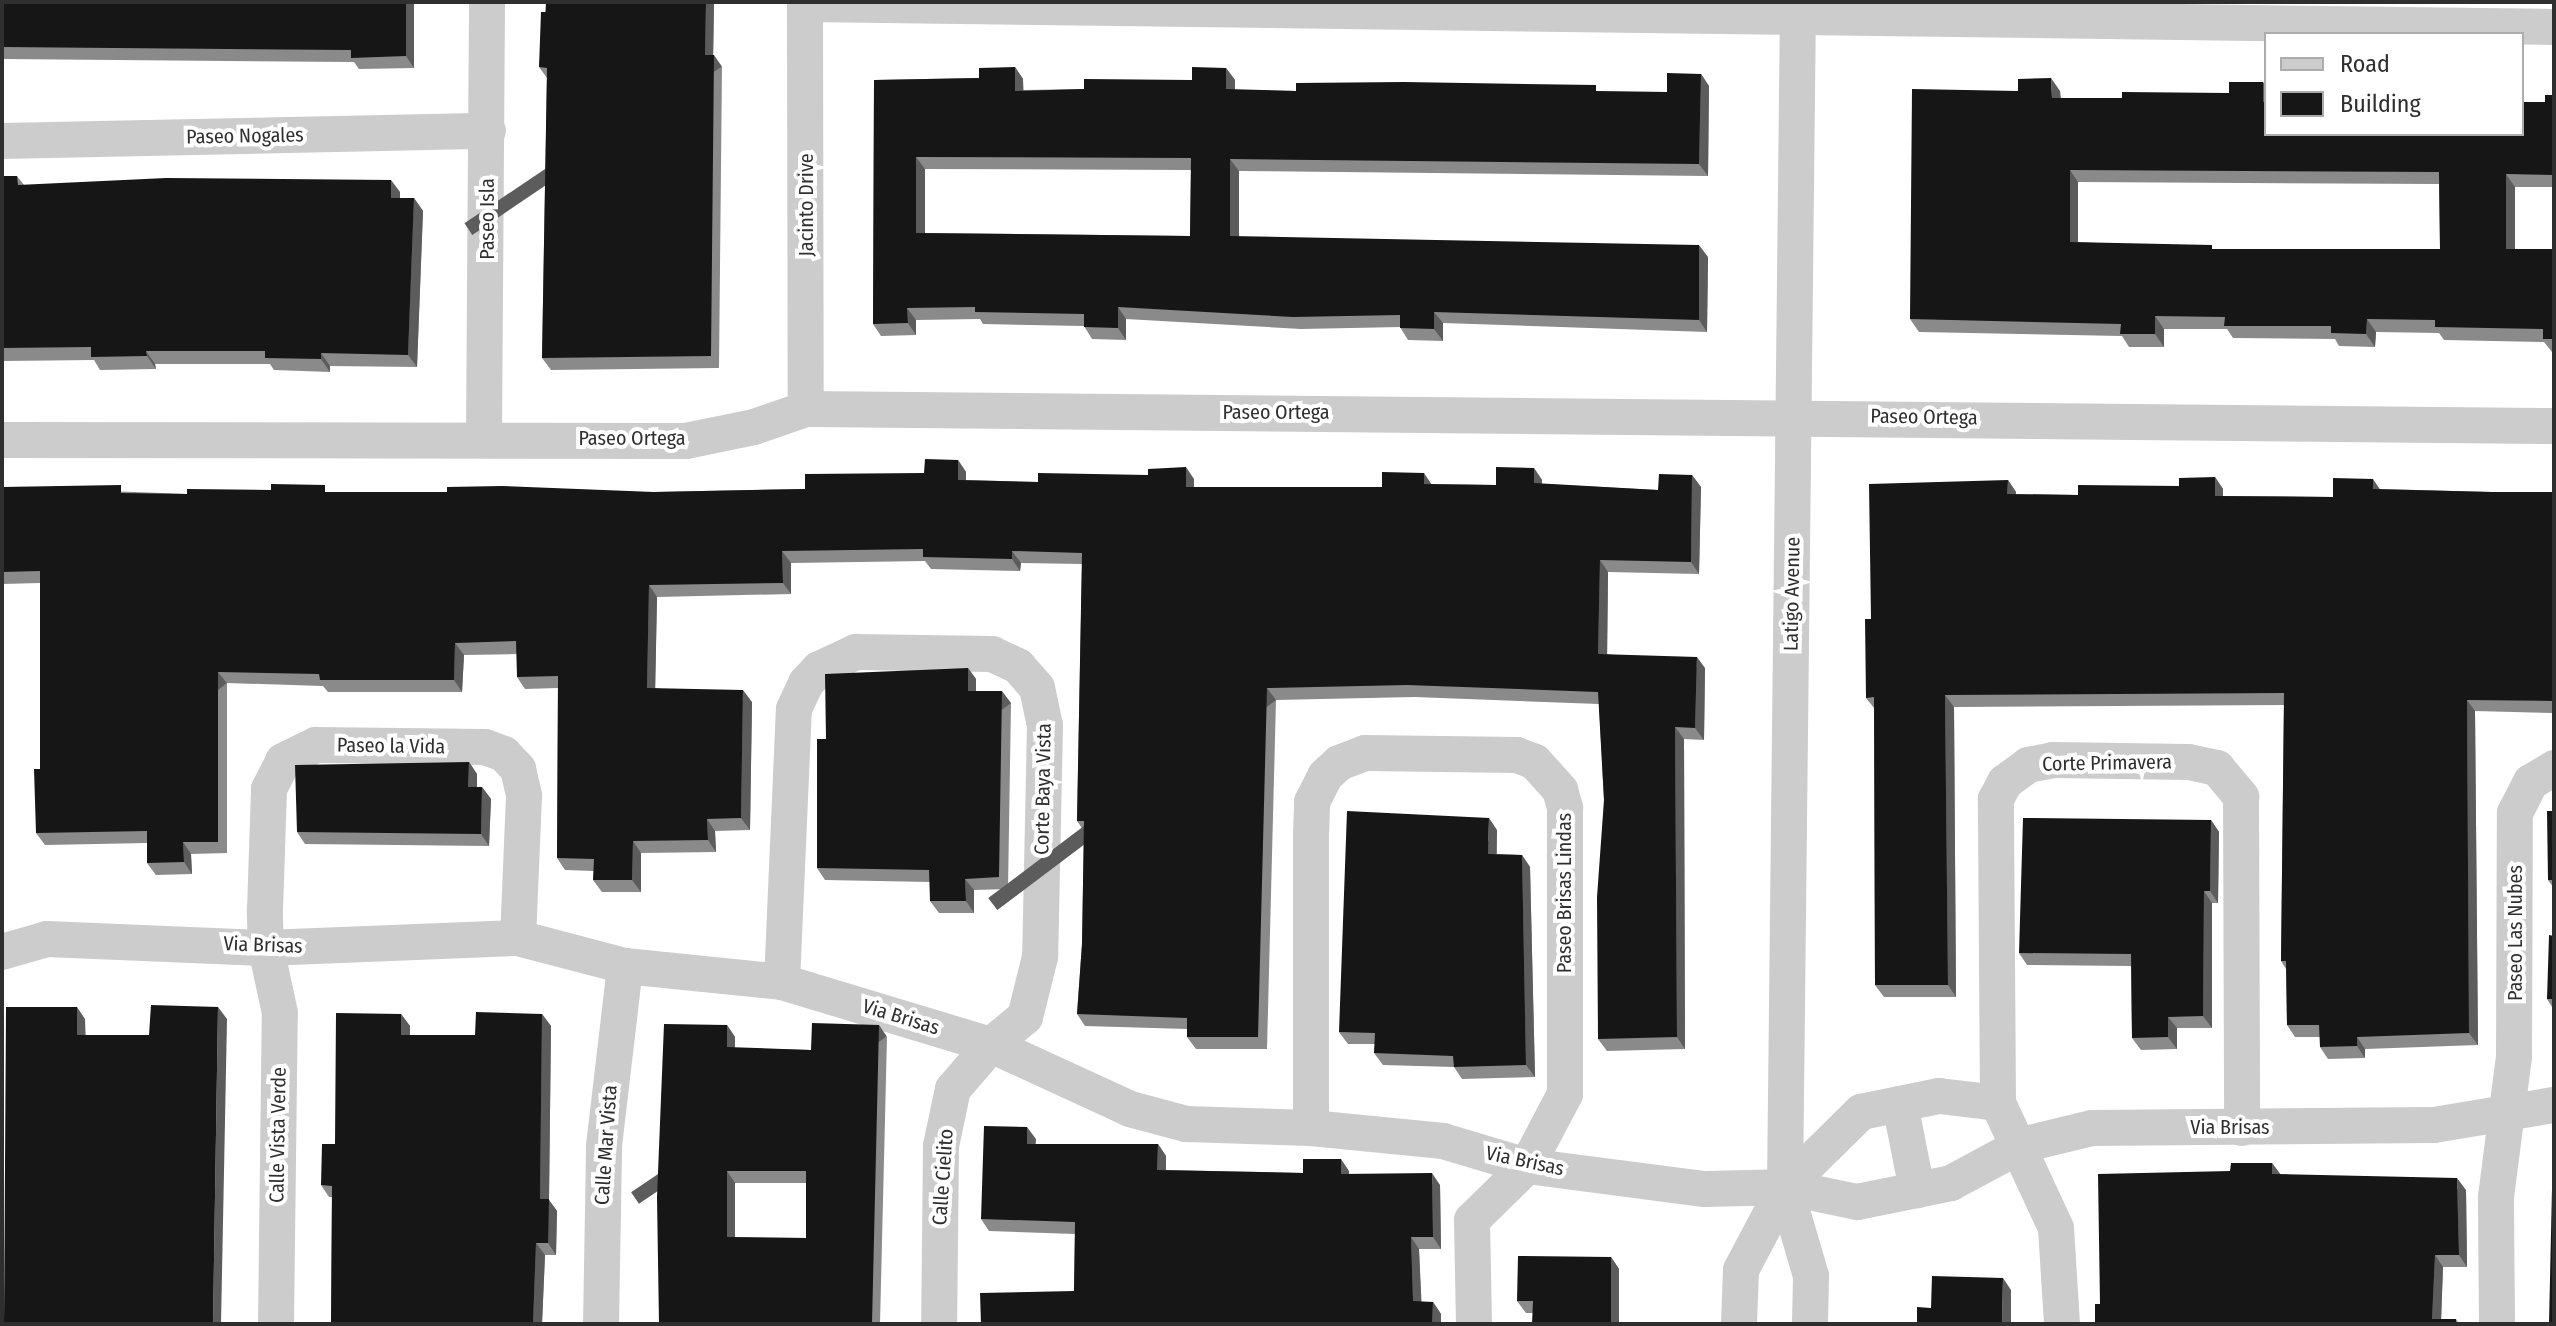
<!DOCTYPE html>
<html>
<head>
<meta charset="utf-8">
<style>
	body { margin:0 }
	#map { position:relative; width:2556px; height:1326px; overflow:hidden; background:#fff; font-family:"Fira Sans Condensed",sans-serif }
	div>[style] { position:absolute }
	.minor>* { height:36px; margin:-18px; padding:0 18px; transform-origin:18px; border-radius:18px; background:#ccc }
	.wall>* { inset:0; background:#8a8a8a }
	.shaded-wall>* { inset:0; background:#5c5c5c; transform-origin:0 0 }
	.building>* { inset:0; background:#161616 }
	span { translate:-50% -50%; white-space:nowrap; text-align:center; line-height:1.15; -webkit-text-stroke:8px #fff; paint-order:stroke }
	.street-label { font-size:20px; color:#2f2f2f }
	.frame { position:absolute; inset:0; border:4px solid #2f2f2f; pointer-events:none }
	.legend { position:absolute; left:2264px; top:32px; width:260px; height:104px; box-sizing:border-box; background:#fff; border:2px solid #acacac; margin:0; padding:10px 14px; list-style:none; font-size:24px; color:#2f2f2f }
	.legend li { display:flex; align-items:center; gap:16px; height:40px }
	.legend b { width:40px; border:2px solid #acacac }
</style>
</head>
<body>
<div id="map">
	<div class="minor">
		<div style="left:805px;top:2px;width:407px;rotate:89.9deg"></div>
		<div style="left:805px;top:4px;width:1749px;rotate:0.75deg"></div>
		<div style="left:2px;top:141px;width:486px;rotate:-1.2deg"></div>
		<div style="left:484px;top:436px;width:434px;rotate:-89.6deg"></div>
		<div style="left:2px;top:440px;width:684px;rotate:0.08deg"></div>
		<div style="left:686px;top:441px;width:69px;rotate:-11.6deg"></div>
		<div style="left:754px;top:427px;width:55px;rotate:-19.1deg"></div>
		<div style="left:806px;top:409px;width:1748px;rotate:0.56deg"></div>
		<div style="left:2px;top:952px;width:47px;rotate:-16.1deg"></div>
		<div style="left:47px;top:939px;width:219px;rotate:2.4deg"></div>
		<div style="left:266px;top:948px;width:252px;rotate:-2.3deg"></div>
		<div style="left:518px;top:938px;width:111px;rotate:14.7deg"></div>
		<div style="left:625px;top:966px;width:158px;rotate:5.8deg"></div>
		<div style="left:782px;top:982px;width:218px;rotate:16.8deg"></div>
		<div style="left:991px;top:1045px;width:153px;rotate:24.7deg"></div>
		<div style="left:1130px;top:1109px;width:58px;rotate:15deg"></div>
		<div style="left:1186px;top:1124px;width:125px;rotate:1.8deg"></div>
		<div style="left:1311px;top:1128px;width:133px;rotate:5.6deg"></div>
		<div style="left:1443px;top:1141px;width:88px;rotate:16.6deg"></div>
		<div style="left:1527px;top:1166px;width:179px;rotate:7.4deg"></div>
		<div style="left:1705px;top:1189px;width:80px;rotate:-1.4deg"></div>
		<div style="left:1785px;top:1187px;width:74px;rotate:11.8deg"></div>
		<div style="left:1857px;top:1202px;width:96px;rotate:-11.4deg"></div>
		<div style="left:1951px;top:1183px;width:81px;rotate:-28.2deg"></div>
		<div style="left:2022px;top:1145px;width:72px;rotate:-13.7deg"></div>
		<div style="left:2092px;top:1128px;width:342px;rotate:-0.5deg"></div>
		<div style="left:2434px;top:1125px;width:122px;rotate:-9.5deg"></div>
		<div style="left:782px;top:982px;width:273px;rotate:-87.5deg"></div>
		<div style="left:794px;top:709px;width:29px;rotate:-65deg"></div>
		<div style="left:806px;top:683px;width:19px;rotate:-47deg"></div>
		<div style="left:819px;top:669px;width:41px;rotate:-24.7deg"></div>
		<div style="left:856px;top:652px;width:136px;rotate:0.8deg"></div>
		<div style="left:992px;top:654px;width:29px;rotate:25deg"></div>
		<div style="left:1018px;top:666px;width:29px;rotate:49deg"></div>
		<div style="left:1037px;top:688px;width:38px;rotate:78deg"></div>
		<div style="left:1045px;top:725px;width:232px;rotate:91.2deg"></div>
		<div style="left:1040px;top:957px;width:62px;rotate:104deg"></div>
		<div style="left:1025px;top:1017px;width:44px;rotate:140.5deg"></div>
		<div style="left:991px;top:1045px;width:58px;rotate:130.8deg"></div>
		<div style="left:953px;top:1089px;width:58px;rotate:101.9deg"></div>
		<div style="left:941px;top:1146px;width:178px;rotate:90.6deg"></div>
		<div style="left:1900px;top:1104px;width:88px;rotate:78.8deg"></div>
		<div style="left:1311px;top:1128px;width:293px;rotate:-90deg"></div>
		<div style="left:1311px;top:835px;width:33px;rotate:-88deg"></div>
		<div style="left:1312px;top:802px;width:29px;rotate:-63deg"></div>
		<div style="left:1325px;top:776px;width:19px;rotate:-43deg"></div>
		<div style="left:1339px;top:763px;width:28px;rotate:-21deg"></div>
		<div style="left:1365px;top:753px;width:152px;rotate:0.8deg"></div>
		<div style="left:1517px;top:755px;width:19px;rotate:21deg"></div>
		<div style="left:1535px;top:762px;width:38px;rotate:48deg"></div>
		<div style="left:1560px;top:790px;width:19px;rotate:74deg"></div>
		<div style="left:1565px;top:808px;width:286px;rotate:90deg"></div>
		<div style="left:1565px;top:1094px;width:81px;rotate:117.8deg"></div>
		<div style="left:1527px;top:1166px;width:77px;rotate:135.5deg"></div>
		<div style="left:1472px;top:1220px;width:104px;rotate:88.9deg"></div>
		<div style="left:1785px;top:1187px;width:1185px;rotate:-89.37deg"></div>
		<div style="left:1785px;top:1187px;width:107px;rotate:-44.6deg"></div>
		<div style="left:1861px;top:1112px;width:80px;rotate:-11.6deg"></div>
		<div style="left:1939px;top:1096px;width:59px;rotate:6.8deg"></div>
		<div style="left:276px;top:1324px;width:311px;rotate:-89.3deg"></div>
		<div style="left:280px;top:1013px;width:66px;rotate:-102.2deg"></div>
		<div style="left:266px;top:948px;width:38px;rotate:-92deg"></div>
		<div style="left:265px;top:910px;width:121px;rotate:-88.1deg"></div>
		<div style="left:269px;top:789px;width:31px;rotate:-63deg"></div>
		<div style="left:283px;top:761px;width:37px;rotate:-26deg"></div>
		<div style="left:316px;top:745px;width:169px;rotate:0.7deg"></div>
		<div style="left:485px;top:747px;width:20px;rotate:20deg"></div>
		<div style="left:504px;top:754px;width:21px;rotate:47deg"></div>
		<div style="left:518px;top:769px;width:28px;rotate:77deg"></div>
		<div style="left:524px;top:796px;width:142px;rotate:92.4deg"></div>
		<div style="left:601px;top:1324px;width:178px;rotate:-89deg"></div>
		<div style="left:604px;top:1146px;width:181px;rotate:-83.3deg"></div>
		<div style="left:1739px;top:1324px;width:54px;rotate:-87.9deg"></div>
		<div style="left:1741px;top:1270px;width:94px;rotate:-62.1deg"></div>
		<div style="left:1785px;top:1187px;width:93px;rotate:73.7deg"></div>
		<div style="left:1811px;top:1276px;width:48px;rotate:91.2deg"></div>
		<div style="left:2062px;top:1324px;width:96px;rotate:-93.6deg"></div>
		<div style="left:2056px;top:1228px;width:138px;rotate:-114.9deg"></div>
		<div style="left:1998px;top:1103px;width:304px;rotate:-90.4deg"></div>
		<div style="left:1996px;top:799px;width:19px;rotate:-62deg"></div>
		<div style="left:2005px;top:782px;width:29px;rotate:-36deg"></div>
		<div style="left:2028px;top:765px;width:25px;rotate:-11deg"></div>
		<div style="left:2053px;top:760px;width:136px;rotate:0.8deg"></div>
		<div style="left:2189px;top:762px;width:29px;rotate:12deg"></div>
		<div style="left:2217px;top:768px;width:38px;rotate:50deg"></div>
		<div style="left:2241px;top:797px;width:331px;rotate:89.8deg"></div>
		<div style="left:2497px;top:1324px;width:127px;rotate:-90.5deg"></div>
		<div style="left:2496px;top:1197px;width:141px;rotate:-82.7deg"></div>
		<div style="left:2514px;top:1057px;width:244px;rotate:-89.8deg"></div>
		<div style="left:2515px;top:813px;width:35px;rotate:-63deg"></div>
		<div style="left:2531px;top:782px;width:27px;rotate:-31deg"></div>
	</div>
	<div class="wall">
		<div style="clip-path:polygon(2px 2px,414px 2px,414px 68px,359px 69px,354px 62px,2px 59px)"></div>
		<div style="clip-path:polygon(546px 2px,722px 2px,722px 3px,714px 3px,713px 55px,722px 67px,719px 368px,551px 370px,542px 358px,547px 78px,539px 67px)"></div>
		<div style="clip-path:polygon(evenodd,1015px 67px,1023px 79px,1023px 90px,1084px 89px,1192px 80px,1226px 68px,1235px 80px,1235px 90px,1296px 91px,1667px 92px,1701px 74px,1709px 86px,1708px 176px,1239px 171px,1239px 237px,1708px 257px,1707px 332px,1443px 323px,1443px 341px,1408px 340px,1400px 327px,1301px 329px,1126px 319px,1126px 340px,1092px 339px,1084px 326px,983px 324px,980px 319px,916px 320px,916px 335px,881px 336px,873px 324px,874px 80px,979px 78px,1015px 67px,925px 169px,1191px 170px,1190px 236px,925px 233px,925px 169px)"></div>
		<div style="clip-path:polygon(evenodd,2263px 82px,2266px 87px,2266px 134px,2545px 102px,2554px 95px,2554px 187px,2515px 187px,2515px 249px,2554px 249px,2554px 352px,2552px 352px,2544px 342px,2444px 340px,2439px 333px,2376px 332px,2375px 347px,2339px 346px,2335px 339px,2233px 338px,2227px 329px,2164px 329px,2164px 347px,2129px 347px,2122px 336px,1919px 332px,1910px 319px,2060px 91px,2061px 98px,2122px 98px,2229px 93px,2263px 82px,2078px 182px,2439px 184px,2440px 249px,2215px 249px,2078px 242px,2078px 182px)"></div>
		<div style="clip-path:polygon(2px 176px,17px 176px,24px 185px,400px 192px,400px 198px,414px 198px,423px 211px,417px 367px,330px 366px,330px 372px,274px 370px,270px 364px,155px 364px,156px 369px,100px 370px,94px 360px,2px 361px)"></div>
		<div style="clip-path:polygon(958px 460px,966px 472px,966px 480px,1038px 482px,1194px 479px,1194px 487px,1382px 487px,1432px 484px,1496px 485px,1534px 468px,1542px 480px,1542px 484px,1658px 490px,1692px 475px,1701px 487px,1699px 574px,1608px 572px,1607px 654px,1705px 668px,1704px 740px,1684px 739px,1685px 1049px,1607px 1051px,1598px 1039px,1604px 800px,1599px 704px,1415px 697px,1276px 700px,1267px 1049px,1196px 1049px,1187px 1037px,1187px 1029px,1085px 1026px,1077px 1014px,1082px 944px,1084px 831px,1077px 821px,1082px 564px,1021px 563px,1020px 571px,931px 569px,925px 561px,791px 563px,791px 594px,657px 597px,655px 688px,752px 702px,750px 830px,715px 831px,716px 852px,641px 853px,641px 892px,602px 892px,593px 880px,594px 871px,565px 870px,557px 858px,558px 688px,525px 689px,517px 677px,517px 654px,464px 655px,462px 692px,328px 692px,323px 686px,227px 683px,227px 853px,191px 854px,192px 874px,156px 875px,147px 863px,147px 843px,45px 845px,36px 833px,40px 769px,40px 583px,2px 584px,2px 487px,187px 494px,330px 492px,654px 492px,805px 489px,924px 473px)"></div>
		<div style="clip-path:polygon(2215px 477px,2223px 489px,2223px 496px,2333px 497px,2380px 489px,2492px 492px,2554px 492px,2554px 713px,2475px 711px,2478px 1045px,2365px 1049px,2365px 1058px,2328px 1059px,2320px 1047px,2320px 1037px,2295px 1037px,2287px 1025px,2286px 969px,2281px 961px,2284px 705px,1954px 707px,1956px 997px,1884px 997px,1875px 985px,1874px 708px,1866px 698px,1871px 619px,2008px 480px,2016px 492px,2016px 494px,2078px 495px,2179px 486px)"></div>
		<div style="clip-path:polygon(968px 668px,976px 679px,976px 691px,1011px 703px,1008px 889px,974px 890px,974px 913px,939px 913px,930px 901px,930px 882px,825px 880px,817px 868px,826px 739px)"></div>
		<div style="clip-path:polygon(469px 762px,477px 774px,477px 787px,482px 787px,491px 799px,489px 846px,305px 844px,297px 832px)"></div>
		<div style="clip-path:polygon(2554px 811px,2554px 888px,2548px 880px)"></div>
		<div style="clip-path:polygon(2211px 820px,2219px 832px,2218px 903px,2212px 903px,2212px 1028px,2177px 1028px,2177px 1049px,2141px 1050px,2132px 1038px,2131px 966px,2027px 965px,2019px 953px)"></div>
		<div style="clip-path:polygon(1497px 830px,1497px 854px,1522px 855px,1530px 867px,1535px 1077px,1462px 1079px,1454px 1067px,1383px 1065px,1374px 1053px,1375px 1044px,1348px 1044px,1339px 1032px)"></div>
		<div style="clip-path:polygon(2554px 936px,2554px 1010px,2547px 999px)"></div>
		<div style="clip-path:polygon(401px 1014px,410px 1026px,410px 1035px,475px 1035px,542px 1014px,551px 1026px,549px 1200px,557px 1211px,556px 1255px,545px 1255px,542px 1324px,331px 1324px,332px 1197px,329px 1197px,321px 1185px,335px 1144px)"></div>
		<div style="clip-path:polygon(evenodd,727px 1025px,735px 1037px,735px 1048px,811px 1050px,887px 1037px,880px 1324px,659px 1324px,727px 1025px,735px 1183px,806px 1183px,806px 1238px,735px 1237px,735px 1183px)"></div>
		<div style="clip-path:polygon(1036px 1139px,1035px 1144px,1158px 1144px,1166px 1156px,1166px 1170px,1303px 1173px,1349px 1171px,1349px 1174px,1440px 1185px,1441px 1249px,1419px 1249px,1421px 1302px,1433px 1302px,1441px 1314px,1441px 1324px,981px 1324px,1074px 1291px,1075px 1234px,989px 1231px,981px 1219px)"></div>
		<div style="clip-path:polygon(2272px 1163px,2280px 1174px,2466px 1190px,2467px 1267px,2443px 1267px,2441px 1319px,2456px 1319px,2459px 1324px,2095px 1324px,2100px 1304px,2230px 1171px)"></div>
		<div style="clip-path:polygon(1611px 1257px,1619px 1269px,1532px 1313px,1526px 1313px,1517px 1301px)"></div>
	</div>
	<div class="shaded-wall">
		<div style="clip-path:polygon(406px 2px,414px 2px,414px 68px,406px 56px)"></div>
		<div style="clip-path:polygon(706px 2px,713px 2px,714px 3px,713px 66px,705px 55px)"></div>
		<div style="left:714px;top:55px;width:14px;height:301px;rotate:56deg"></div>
		<div style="clip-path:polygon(1015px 67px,1023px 79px,1024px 102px,1015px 91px)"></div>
		<div style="clip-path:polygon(1226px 68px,1235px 80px,1235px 101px,1226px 89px)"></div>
		<div style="clip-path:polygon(1701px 74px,1709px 86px,1708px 176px,1699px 164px)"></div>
		<div style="clip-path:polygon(2051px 78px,2060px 91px,2061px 111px,2052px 98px)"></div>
		<div style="clip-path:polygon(2263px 82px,2266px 87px,2266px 106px,2263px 102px)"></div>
		<div style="clip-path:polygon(916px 157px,925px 169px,925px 244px,916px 233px)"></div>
		<div style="clip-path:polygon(1230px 159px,1239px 171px,1239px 248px,1230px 236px)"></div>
		<div style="clip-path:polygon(2070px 170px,2078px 182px,2078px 255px,2070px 242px)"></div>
		<div style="clip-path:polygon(2506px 174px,2515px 187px,2515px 262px,2506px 249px)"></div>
		<div style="clip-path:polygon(391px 180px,400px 192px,400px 211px,391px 198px)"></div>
		<div style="clip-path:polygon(414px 198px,423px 211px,417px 367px,408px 355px)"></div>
		<div style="clip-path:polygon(1699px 245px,1708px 257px,1707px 332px,1699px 320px)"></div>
		<div style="clip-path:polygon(1118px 307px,1126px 319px,1126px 340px,1118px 328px)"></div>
		<div style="clip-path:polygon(907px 308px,916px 320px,916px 335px,908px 323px)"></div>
		<div style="clip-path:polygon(1434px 312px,1443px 323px,1443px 341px,1434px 329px)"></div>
		<div style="clip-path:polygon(2155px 316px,2164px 329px,2164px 347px,2155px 334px)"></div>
		<div style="clip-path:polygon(2367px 319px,2376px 332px,2375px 347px,2366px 334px)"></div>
		<div style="clip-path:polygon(146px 351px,155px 364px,156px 369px,147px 356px)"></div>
		<div style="clip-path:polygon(321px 353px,330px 366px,330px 372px,321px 359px)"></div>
		<div style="clip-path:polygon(958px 460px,966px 472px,966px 492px,958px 480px)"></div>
		<div style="clip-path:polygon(1186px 467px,1194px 479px,1194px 498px,1186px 487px)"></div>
		<div style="clip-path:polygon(1534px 468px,1542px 480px,1542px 495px,1534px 483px)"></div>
		<div style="clip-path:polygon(1424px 473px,1432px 485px,1424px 484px)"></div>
		<div style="clip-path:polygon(1692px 475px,1701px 487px,1699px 574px,1691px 562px)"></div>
		<div style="clip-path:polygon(2215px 477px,2223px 489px,2223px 508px,2215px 496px)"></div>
		<div style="clip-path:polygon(2373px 479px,2381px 491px,2373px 489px)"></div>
		<div style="clip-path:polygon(2008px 480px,2016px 492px,2016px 505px,2007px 494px)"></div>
		<div style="clip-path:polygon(782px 551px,791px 563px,791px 594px,783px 583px)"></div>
		<div style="clip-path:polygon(1012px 551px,1021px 563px,1020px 571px,1012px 559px)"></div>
		<div style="clip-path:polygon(1600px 560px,1608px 572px,1607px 666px,1598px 654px)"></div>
		<div style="clip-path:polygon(649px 585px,657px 597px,655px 700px,647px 688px)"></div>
		<div style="clip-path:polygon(455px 643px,464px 655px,462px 692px,454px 680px)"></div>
		<div style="clip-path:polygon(1697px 657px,1705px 668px,1704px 740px,1695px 728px)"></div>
		<div style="clip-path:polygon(968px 668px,976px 679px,976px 703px,968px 691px)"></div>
		<div style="left:218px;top:672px;width:14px;height:170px;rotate:51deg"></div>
		<div style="left:1267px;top:688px;width:15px;height:349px;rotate:53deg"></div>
		<div style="clip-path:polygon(743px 690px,752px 702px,750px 830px,741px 818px)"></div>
		<div style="left:1002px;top:691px;width:15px;height:186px;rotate:53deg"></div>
		<div style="clip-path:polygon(1945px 695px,1954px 707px,1956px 997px,1948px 985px)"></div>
		<div style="clip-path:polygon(2467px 700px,2475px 711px,2478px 1045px,2469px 1033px)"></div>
		<div style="clip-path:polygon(1675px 727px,1684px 739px,1685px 1049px,1677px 1037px)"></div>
		<div style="clip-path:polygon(469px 762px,477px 774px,477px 799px,468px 787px)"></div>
		<div style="clip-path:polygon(482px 787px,491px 799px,489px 846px,481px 834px)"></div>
		<div style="clip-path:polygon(1489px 818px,1497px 830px,1496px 866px,1488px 854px)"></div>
		<div style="clip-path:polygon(707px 819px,715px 831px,716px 852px,708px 840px)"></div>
		<div style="clip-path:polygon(2211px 820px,2219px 832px,2218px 903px,2210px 891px)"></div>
		<div style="clip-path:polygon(633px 841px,641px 853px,641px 892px,632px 880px)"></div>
		<div style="clip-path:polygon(183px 842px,191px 854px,192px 874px,184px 862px)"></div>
		<div style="clip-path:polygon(1522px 855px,1530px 867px,1535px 1077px,1526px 1065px)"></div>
		<div style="clip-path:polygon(965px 879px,974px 890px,974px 913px,966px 901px)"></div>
		<div style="clip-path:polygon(2204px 891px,2212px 903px,2212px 1028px,2203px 1016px)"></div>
		<div style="clip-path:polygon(77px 1007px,85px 1019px,86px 1047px,77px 1035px)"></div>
		<div style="clip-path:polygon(218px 1007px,227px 1019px,221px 1324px,213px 1324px)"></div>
		<div style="clip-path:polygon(401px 1014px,410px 1026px,410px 1046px,401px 1035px)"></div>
		<div style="clip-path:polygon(542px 1014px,551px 1026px,549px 1200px,557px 1211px,556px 1255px,548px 1243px,540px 1199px)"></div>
		<div style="clip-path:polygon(2168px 1017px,2177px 1028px,2177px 1049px,2168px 1037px)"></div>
		<div style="clip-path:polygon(727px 1025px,735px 1037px,735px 1059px,727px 1047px)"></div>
		<div style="left:879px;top:1025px;width:14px;height:299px;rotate:56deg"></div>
		<div style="clip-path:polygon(2357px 1037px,2365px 1049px,2365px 1058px,2357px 1046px)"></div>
		<div style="clip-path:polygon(1027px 1127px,1036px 1139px,1035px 1156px,1027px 1144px)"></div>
		<div style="clip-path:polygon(1158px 1144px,1166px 1156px,1166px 1182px,1157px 1170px)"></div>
		<div style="clip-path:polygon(1341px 1159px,1349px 1171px,1349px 1186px,1341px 1174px)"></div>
		<div style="clip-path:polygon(2272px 1163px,2281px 1175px,2272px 1174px)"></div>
		<div style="clip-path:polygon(727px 1171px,735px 1183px,735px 1249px,727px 1237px)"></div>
		<div style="clip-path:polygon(1432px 1173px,1440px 1185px,1441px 1249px,1433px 1237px)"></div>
		<div style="clip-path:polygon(2457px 1178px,2466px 1190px,2467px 1267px,2459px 1255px)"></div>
		<div style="clip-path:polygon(1411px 1237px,1419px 1249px,1422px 1313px,1413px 1301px)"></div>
		<div style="clip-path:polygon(536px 1243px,545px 1255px,542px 1324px,533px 1324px)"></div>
		<div style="clip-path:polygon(2435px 1255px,2443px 1267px,2441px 1324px,2432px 1319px)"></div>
		<div style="clip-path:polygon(1611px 1257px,1619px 1269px,1619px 1324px,1611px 1324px)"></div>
		<div style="clip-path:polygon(2003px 1278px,2011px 1290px,2011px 1324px,2002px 1324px)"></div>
		<div style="clip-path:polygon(1433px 1302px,1441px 1314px,1441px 1324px,1432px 1324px)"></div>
	</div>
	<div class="building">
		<div style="clip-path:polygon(2px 2px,406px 2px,406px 56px,351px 58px,351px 50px,2px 47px)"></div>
		<div style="clip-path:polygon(546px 2px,706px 2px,705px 55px,714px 55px,711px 356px,542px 358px,547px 68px,539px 67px,541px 12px,546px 12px)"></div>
		<div style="clip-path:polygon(evenodd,1015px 67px,1015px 91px,1084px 89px,1084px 79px,1192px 80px,1192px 67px,1226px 68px,1226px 89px,1296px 91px,1296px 83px,1404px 82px,1596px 85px,1596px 91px,1667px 92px,1667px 73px,1701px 74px,1699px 164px,1230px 159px,1230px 236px,1699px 245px,1699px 320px,1434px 312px,1434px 329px,1400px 328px,1400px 315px,1293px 317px,1118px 307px,1118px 328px,1084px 327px,1084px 314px,975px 312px,975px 307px,907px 308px,908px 323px,873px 324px,874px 80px,979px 78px,979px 68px,1015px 67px,916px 157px,1191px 158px,1190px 236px,916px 233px,916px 157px)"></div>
		<div style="clip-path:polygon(evenodd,2051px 78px,2052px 98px,2122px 98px,2122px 92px,2229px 93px,2229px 82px,2263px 82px,2263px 102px,2266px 102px,2266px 134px,2522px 134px,2522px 102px,2545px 102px,2545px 95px,2554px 95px,2554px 175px,2506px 174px,2506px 249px,2554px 249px,2554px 339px,2543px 339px,2543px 329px,2435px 327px,2435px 320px,2367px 319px,2366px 334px,2331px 333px,2331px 326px,2224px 326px,2225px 317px,2155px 316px,2155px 334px,2120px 334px,2121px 324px,1910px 319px,1912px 89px,2018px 91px,2018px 79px,2051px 78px,2070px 170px,2439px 172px,2440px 249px,2212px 249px,2212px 245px,2070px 242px,2070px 170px)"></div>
		<div style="clip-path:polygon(2px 176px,17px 176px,18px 185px,166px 178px,391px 180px,391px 198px,414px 198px,408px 355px,321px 353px,321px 359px,265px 358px,265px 351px,146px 351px,147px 356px,91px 357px,91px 347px,2px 348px)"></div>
		<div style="clip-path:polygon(925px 459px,958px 460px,958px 480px,1038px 482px,1038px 473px,1148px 475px,1148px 469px,1186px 467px,1186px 487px,1382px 487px,1382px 472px,1424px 473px,1424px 484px,1496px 485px,1496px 467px,1534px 468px,1534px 483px,1658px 490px,1659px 474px,1692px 475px,1691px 562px,1600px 560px,1598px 654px,1697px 657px,1695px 728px,1675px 727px,1677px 1037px,1598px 1039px,1597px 897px,1604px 800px,1598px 692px,1407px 685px,1267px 688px,1258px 1037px,1187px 1037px,1187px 1018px,1077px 1014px,1082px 944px,1084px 821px,1077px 821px,1082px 553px,1012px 551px,1012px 559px,923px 557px,923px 549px,782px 551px,783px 583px,649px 585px,647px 688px,743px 690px,741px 818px,707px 819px,708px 840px,633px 841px,632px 880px,593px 880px,594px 859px,557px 858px,558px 676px,517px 677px,516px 641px,455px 643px,454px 680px,320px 680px,319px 674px,218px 672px,218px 842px,183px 842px,184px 862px,147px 863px,147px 831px,36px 833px,34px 769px,40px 769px,40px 571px,2px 572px,2px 487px,121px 485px,121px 493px,187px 494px,187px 489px,271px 490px,271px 484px,325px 485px,325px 492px,447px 492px,447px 487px,502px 486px,654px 492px,805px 489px,805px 474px,924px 473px)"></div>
		<div style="clip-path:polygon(2215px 477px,2215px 496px,2333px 497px,2333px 478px,2373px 479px,2373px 489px,2492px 492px,2554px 492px,2554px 701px,2467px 700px,2469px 1033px,2357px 1037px,2357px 1046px,2320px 1047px,2319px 1025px,2287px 1025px,2286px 961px,2281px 961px,2284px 693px,1945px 695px,1948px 985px,1875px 985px,1874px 697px,1866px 698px,1865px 619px,1871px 619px,1869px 484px,2008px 480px,2007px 494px,2078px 495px,2078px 485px,2179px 486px,2179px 478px)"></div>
		<div style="clip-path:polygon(968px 668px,968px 691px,1002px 691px,999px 877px,965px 879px,966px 901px,930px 901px,929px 870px,817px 868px,817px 739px,826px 739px,825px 674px)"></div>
		<div style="clip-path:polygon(469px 762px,468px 787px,482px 787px,481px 834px,297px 832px,295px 765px)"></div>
		<div style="clip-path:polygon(1347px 811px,1489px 818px,1488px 854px,1522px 855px,1526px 1065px,1454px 1067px,1453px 1056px,1374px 1053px,1375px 1033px,1339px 1032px)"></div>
		<div style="clip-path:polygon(2547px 811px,2554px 811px,2554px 880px,2548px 880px)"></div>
		<div style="clip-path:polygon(2023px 818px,2211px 820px,2210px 891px,2204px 891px,2203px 1016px,2168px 1017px,2168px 1037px,2132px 1038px,2131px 954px,2019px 953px)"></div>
		<div style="clip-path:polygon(2549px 935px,2554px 936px,2554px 999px,2547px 999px)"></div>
		<div style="clip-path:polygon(151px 1005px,218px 1007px,213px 1324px,4px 1324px,6px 1007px,77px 1007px,77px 1035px,149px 1035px)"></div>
		<div style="clip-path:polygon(476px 1012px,542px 1014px,540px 1199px,549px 1199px,548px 1243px,536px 1243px,533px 1324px,331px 1324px,332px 1186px,321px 1185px,322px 1144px,335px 1144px,336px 1013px,401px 1014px,401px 1035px,475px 1035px)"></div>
		<div style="clip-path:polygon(evenodd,812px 1023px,879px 1025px,872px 1324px,659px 1324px,657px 1197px,664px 1024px,727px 1025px,727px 1047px,811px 1050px,812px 1023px,727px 1171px,806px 1171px,806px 1238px,727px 1237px,727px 1171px)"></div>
		<div style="clip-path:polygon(984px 1126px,1027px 1127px,1027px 1144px,1158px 1144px,1157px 1170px,1303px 1173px,1303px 1159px,1341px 1159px,1341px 1174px,1432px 1173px,1433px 1237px,1411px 1237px,1413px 1301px,1433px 1302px,1432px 1324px,981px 1324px,980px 1293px,1074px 1291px,1075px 1222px,981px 1219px)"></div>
		<div style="clip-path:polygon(2553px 1144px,2554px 1324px,2549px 1324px)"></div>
		<div style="clip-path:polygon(2231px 1163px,2272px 1163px,2272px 1174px,2457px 1178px,2459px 1255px,2435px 1255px,2432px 1319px,2456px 1319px,2456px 1324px,2095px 1324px,2095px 1304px,2100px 1304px,2098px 1174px,2230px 1171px)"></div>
		<div style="clip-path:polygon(1518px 1256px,1611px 1257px,1611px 1324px,1532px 1324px,1533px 1301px,1517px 1301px)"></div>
		<div style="clip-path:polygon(1932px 1276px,2003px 1278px,2002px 1324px,1917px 1324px,1917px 1307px,1931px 1308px)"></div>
	</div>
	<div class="street-label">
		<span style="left:245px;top:136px;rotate:-1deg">Paseo Nogales</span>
		<span style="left:806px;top:205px;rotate:-90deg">Jacinto Drive</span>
		<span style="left:487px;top:219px;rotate:-90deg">Paseo Isla</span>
		<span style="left:1276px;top:412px">Paseo Ortega</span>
		<span style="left:1924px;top:417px;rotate:1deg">Paseo Ortega</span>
		<span style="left:632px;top:438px">Paseo Ortega</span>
		<span style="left:1792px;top:594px;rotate:-89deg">Latigo Avenue</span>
		<span style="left:391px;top:746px;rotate:1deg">Paseo la Vida</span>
		<span style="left:2107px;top:763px;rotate:-1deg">Corte Primavera</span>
		<span style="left:1043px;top:789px;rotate:-89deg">Corte Baya Vista</span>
		<span style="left:1564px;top:893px;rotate:-90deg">Paseo Brisas Lindas</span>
		<span style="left:2515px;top:933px;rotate:-90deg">Paseo Las Nubes</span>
		<span style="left:263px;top:945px;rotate:2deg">Via Brisas</span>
		<span style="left:901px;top:1017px;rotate:17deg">Via Brisas</span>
		<span style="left:2230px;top:1127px">Via Brisas</span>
		<span style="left:278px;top:1135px;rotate:-89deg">Calle Vista Verde</span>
		<span style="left:606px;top:1145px;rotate:-86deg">Calle Mar Vista</span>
		<span style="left:1525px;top:1161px;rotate:12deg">Via Brisas</span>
		<span style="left:943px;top:1177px;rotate:-86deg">Calle Cielito</span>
	</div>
	<div class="frame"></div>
	<ul class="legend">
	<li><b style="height:10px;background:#ccc"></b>Road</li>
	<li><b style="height:22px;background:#161616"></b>Building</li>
	</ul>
</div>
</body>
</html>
